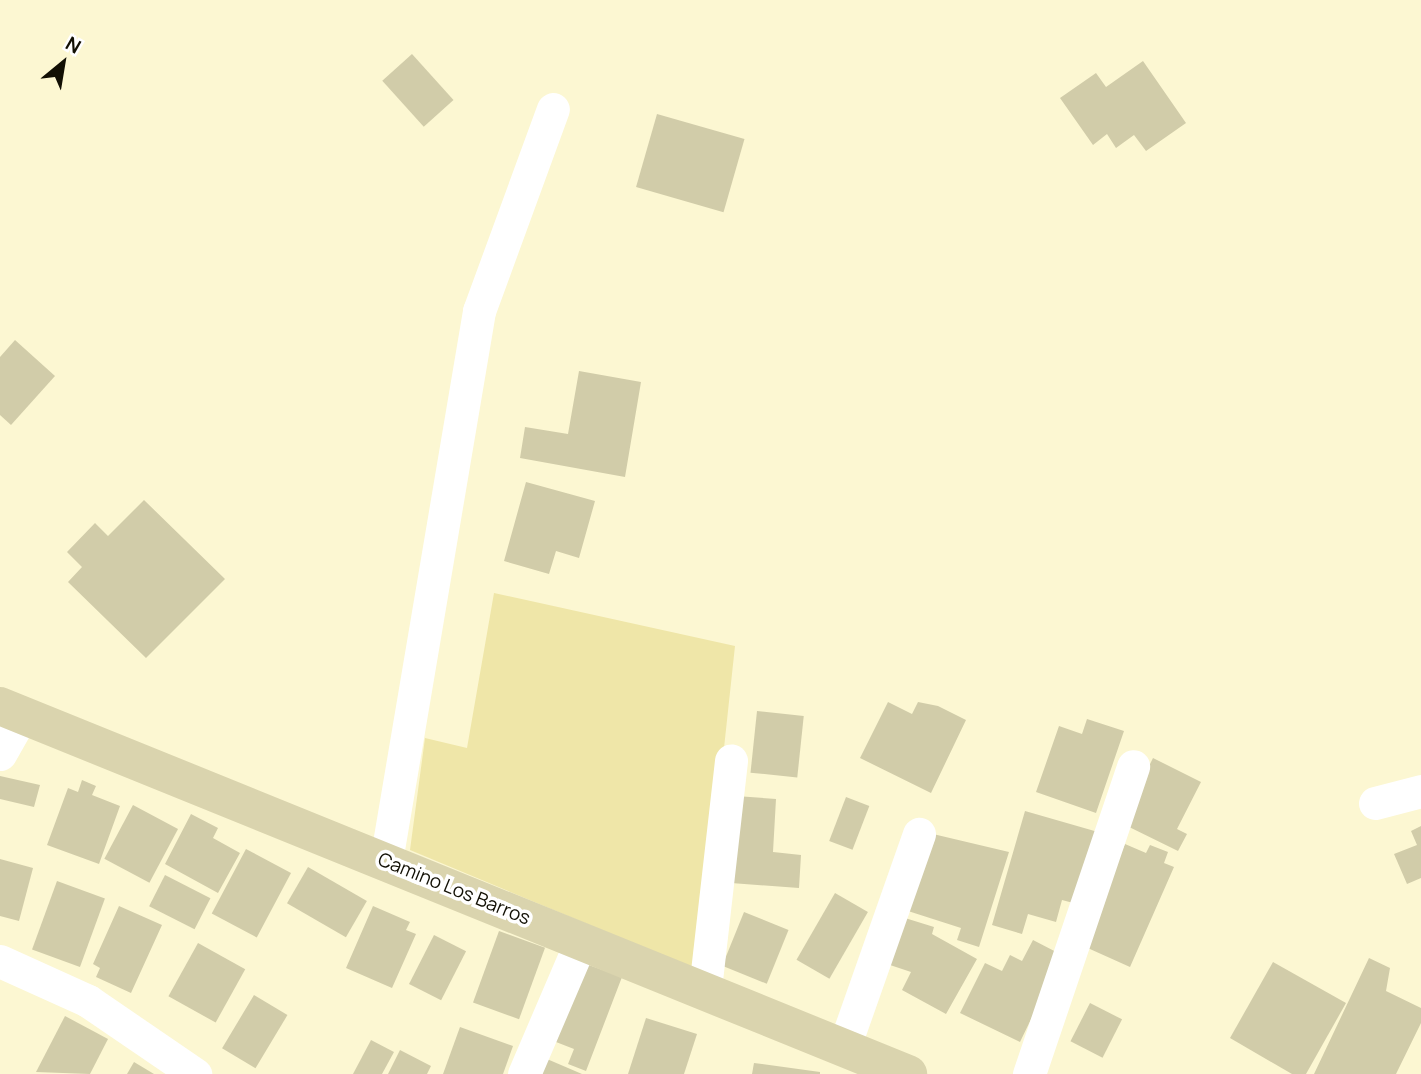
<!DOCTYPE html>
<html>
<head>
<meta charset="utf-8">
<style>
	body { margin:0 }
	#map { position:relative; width:1421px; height:1074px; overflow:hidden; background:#fcf7d2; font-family:Manrope,sans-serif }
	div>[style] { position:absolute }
	.green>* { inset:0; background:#efe6a8 }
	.building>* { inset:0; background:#d1cca9; transform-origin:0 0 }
	.street>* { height:33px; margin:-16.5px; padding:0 16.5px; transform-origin:16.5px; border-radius:16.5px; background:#fff }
	.secondary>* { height:38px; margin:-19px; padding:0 19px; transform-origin:19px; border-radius:19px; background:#dad4ae }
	span { translate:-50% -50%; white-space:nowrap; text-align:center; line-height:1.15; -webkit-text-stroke:7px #fff; paint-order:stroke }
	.street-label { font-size:19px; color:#110f04 }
	.north { position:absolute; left:28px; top:28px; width:70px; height:70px; -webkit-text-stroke:5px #fff; paint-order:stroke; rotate:30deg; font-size:19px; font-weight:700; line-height:28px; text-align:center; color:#110f04 }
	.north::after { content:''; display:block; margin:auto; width:24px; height:32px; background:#110f04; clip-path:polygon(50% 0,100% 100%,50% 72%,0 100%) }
</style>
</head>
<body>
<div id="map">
	<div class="green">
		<div style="clip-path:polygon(494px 593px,735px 646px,700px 971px,410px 850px,425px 738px,467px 748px)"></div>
	</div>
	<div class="building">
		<div style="left:412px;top:54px;width:62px;height:40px;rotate:48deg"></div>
		<div style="clip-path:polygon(1143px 61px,1186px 123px,1146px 151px,1134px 135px,1116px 148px,1107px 134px,1093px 145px,1060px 98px,1096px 73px,1106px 87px)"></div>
		<div style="left:657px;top:114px;width:91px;height:76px;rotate:16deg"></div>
		<div style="clip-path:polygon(15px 340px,55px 376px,11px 425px,0 415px,0 357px)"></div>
		<div style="clip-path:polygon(579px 371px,641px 382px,625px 477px,520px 458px,525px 427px,568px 434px)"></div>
		<div style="clip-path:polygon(526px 482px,595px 501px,579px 558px,556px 551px,549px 574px,504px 561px)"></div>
		<div style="clip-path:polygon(144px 500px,225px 579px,146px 658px,68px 582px,82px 567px,67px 552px,95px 523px,108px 536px)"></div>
		<div style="clip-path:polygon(888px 702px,912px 714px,918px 702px,938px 706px,966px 720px,931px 793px,860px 758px)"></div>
		<div style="left:757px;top:711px;width:47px;height:62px;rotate:6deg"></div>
		<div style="clip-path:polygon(1087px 719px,1124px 731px,1096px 813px,1036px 792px,1059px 726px,1082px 734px)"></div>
		<div style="clip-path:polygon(1153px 758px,1201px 782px,1177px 829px,1187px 834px,1178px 851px,1121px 823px)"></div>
		<div style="clip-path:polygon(0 776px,40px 785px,34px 807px,0 799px)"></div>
		<div style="clip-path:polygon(82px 780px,96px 786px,92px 795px,120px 806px,99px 864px,47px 845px,68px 788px,78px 792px)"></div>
		<div style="clip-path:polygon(736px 796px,776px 799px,773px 852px,801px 855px,799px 888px,731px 883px)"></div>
		<div style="left:846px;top:797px;width:25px;height:47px;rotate:21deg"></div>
		<div style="left:133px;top:805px;width:51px;height:61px;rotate:28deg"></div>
		<div style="clip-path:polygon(1025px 811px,1098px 832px,1077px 904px,1062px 900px,1056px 922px,1028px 914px,1022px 934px,992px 925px)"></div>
		<div style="clip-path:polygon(191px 814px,218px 828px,213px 838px,240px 853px,218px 893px,165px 864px)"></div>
		<div style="clip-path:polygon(1421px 826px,1421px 878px,1407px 884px,1394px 854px,1417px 845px,1411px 831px)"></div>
		<div style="clip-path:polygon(933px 834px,1009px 852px,979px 947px,957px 940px,961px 928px,908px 911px)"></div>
		<div style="clip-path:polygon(1125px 844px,1146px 853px,1150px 845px,1168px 852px,1164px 863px,1174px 867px,1130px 967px,1081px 945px)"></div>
		<div style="left:246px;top:849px;width:51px;height:73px;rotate:28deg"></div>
		<div style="clip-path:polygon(0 859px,33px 868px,19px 921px,0 916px)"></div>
		<div style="left:308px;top:867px;width:68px;height:42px;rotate:30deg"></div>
		<div style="left:165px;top:875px;width:51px;height:35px;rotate:27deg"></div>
		<div style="left:57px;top:881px;width:51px;height:73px;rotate:20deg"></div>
		<div style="left:835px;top:893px;width:38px;height:77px;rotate:30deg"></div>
		<div style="clip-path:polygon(119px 906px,162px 925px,131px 993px,96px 977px,100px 968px,93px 964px)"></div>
		<div style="clip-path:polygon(373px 906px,410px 922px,406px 930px,416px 934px,392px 988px,346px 968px)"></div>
		<div style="left:744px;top:912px;width:48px;height:58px;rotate:22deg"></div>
		<div style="clip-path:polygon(905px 918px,934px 927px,932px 934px,977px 959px,946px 1014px,902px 990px,911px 972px,890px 965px)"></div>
		<div style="left:499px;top:931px;width:49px;height:76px;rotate:20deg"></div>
		<div style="left:434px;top:935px;width:36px;height:55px;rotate:27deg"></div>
		<div style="clip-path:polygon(1033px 940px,1062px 955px,1020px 1042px,960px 1013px,985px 963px,1002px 971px,1010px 955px,1022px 961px)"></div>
		<div style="left:198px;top:943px;width:54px;height:61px;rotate:29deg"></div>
		<div style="clip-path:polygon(1369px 958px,1390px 968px,1386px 991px,1421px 1008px,1421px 1023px,1396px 1074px,1314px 1074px)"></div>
		<div style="clip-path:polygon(1273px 962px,1346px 1003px,1306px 1074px,1292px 1074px,1230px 1038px)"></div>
		<div style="clip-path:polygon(586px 964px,622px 977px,586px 1071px,568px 1064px,574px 1049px,556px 1042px)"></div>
		<div style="left:254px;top:995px;width:39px;height:62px;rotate:31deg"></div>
		<div style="left:1090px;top:1003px;width:36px;height:43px;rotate:27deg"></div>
		<div style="clip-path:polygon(65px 1016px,108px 1039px,90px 1074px,36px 1072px)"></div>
		<div style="clip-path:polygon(646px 1018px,697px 1034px,684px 1074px,628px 1074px)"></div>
		<div style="clip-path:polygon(460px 1027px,513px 1046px,503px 1074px,443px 1074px)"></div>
		<div style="clip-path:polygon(371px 1040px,394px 1052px,382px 1074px,353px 1074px)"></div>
		<div style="clip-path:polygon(400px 1050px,431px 1066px,427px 1074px,388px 1074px)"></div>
		<div style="clip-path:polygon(547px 1059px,582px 1074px,541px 1074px)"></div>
		<div style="clip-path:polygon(134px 1062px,154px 1074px,127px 1074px)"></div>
		<div style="clip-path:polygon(754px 1063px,820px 1072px,820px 1074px,752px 1074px)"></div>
	</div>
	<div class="street">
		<div style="left:0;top:754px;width:43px;rotate:-60.4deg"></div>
		<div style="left:1375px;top:803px;width:48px;rotate:-14.6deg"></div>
		<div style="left:386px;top:861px;width:558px;rotate:-80.4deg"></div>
		<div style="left:479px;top:311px;width:215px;rotate:-69.9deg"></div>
		<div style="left:0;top:961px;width:97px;rotate:24.4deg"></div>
		<div style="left:88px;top:1001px;width:130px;rotate:34.3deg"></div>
		<div style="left:705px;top:989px;width:230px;rotate:-83.5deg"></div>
		<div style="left:844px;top:1047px;width:226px;rotate:-70.6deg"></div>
		<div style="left:524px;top:1074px;width:145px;rotate:-66.8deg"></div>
		<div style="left:1029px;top:1074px;width:325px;rotate:-71.3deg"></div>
	</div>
	<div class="secondary">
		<div style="left:0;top:706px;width:980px;rotate:22.06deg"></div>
	</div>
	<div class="street-label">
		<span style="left:454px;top:889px;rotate:22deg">Camino Los Barros</span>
	</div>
	<div class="north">N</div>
</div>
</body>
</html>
